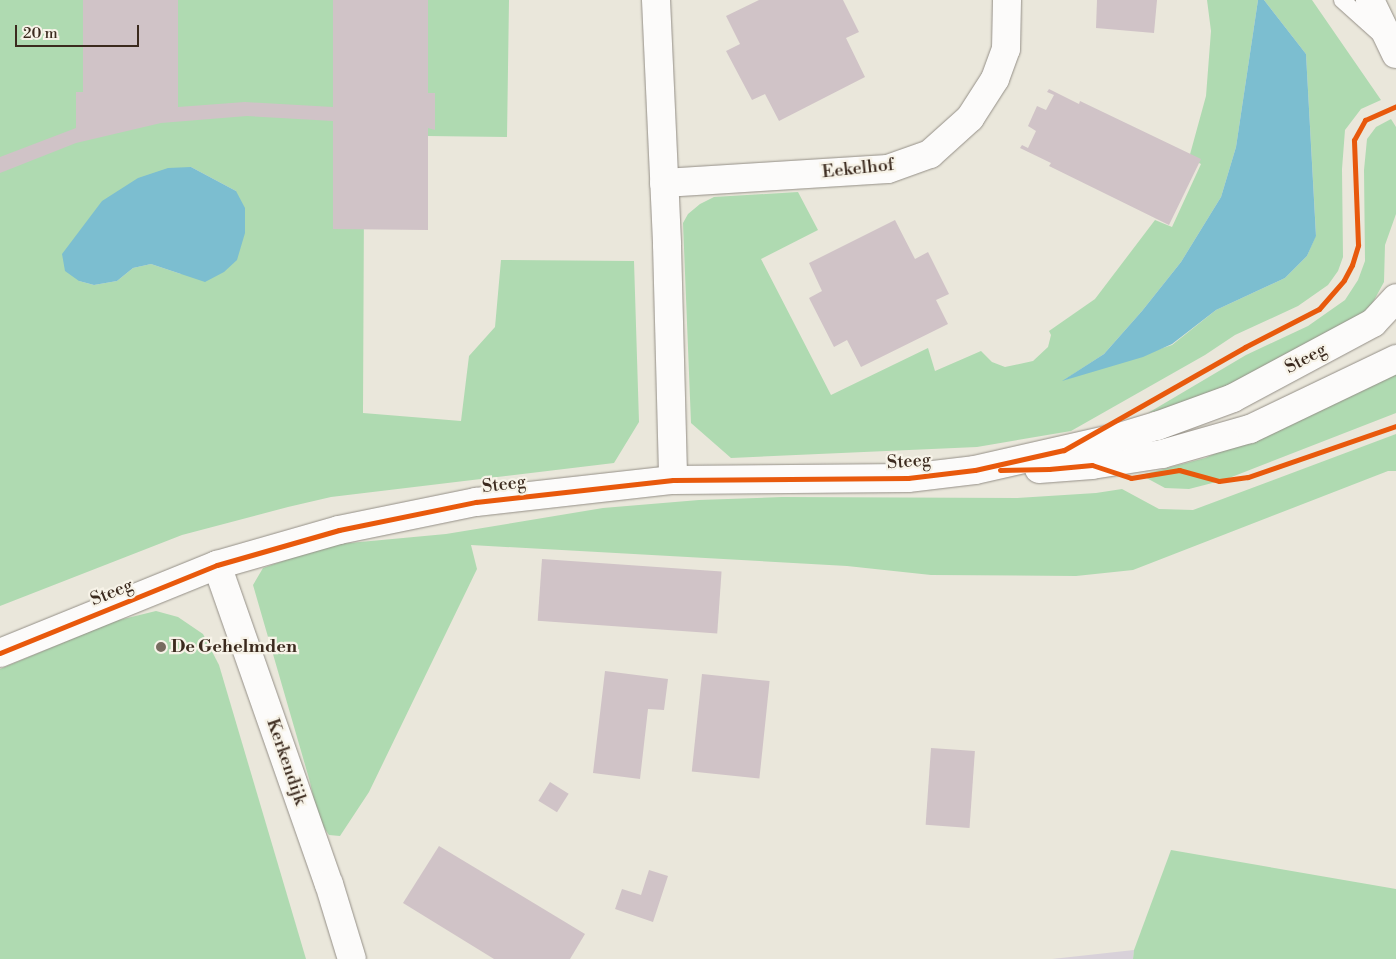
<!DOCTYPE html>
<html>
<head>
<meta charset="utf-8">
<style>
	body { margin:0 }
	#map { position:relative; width:1396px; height:959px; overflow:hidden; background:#eae7db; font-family:"Libre Bodoni",serif }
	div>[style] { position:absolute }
	.industrial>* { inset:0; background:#d8d1d9 }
	.green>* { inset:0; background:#afdab1 }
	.water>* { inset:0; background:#7cbed0 }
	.building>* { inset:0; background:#d0c3c7; transform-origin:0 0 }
	.roads { filter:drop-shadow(0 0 1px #948f87) drop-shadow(0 0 1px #948f87) }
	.service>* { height:16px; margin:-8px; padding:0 8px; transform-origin:8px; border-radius:8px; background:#fcfbfa }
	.minor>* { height:28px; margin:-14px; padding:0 14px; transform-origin:14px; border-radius:14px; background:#fcfbfa }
	.tertiary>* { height:28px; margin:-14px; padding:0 14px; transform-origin:14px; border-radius:14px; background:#fcfbfa }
	.secondary>* { height:28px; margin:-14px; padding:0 14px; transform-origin:14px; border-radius:14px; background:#fcfbfa }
	.cycleway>* { height:5px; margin:-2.5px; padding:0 2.5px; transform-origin:2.5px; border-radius:2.5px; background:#e8590c }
	.dots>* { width:14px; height:14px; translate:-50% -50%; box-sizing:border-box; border:2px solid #f7f3e8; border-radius:50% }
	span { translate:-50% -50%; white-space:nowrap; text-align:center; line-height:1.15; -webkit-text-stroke:4.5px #f7f3e8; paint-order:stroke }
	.street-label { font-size:18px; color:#3b2a1e }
	.poi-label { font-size:18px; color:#3b2a1e; font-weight:700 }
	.left { translate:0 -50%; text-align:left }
	.scale { position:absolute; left:15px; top:25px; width:124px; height:22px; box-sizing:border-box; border:2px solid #3b2a1e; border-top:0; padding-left:6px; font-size:15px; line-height:18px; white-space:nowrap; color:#3b2a1e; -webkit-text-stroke:4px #f7f3e8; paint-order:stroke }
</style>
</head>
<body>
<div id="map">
	<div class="industrial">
		<div style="clip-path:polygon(1134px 950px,1133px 959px,1052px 959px)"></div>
	</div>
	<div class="green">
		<div style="clip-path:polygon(evenodd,0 0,509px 0,507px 137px,427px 136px,364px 200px,363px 413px,461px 421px,469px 356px,495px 327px,501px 260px,634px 261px,639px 422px,614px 463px,331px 497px,288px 507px,182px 535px,0 606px,0 0,191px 167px,236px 191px,181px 274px,151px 264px,133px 268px,117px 281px,94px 285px,79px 281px,191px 167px)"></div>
		<div style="clip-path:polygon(1207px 0,1258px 0,1236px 147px,1221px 197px,1181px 262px,1142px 311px,1104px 354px,1064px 380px,1172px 345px,1216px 310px,1285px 278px,1307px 256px,1316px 235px,1306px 54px,1264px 0,1312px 0,1381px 100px,1361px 109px,1345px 130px,1342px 169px,1343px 257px,1338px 271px,1328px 285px,1298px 306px,1235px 335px,1205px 355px,1071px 431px,977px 447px,731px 458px,691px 423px,683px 223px,688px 214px,700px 204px,714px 197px,798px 192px,818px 230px,761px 259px,831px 395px,928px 348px,935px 371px,981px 351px,992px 362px,1005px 367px,1033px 361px,1048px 347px,1051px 335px,1049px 331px,1095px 299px,1155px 220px,1172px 227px,1201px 164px,1189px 158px,1206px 96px,1211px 31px)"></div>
		<div style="clip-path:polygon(1391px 119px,1396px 127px,1396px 214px,1385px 245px,1384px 282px,1372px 304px,1346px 330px,1282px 364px,1169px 408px,1148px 413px,1246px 355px,1308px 326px,1345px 300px,1358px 280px,1365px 261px,1364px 170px,1367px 139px,1376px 127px)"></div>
		<div style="clip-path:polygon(1396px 374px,1396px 413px,1224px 480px,1189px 489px,1165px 488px,1141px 475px,1205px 458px)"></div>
		<div style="clip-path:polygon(1396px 434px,1396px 471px,1388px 471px,1133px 570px,1076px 576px,931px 575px,847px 566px,471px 545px,477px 569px,369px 792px,340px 836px,329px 835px,318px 819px,310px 782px,253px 585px,263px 568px,328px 545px,446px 534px,603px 508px,699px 500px,782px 497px,1017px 498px,1096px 493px,1122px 489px,1159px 509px,1193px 510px)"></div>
		<div style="clip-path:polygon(156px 611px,178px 617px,203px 634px,219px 665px,306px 959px,0 959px,0 669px,115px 621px)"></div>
		<div style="clip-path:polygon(1171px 850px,1396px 889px,1396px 959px,1133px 959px,1134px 950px)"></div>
	</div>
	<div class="water">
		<div style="clip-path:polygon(1258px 0,1264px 0,1306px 54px,1316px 236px,1307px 256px,1285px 278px,1216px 310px,1172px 344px,1143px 357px,1062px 381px,1104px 354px,1142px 311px,1181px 262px,1221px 197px,1236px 147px)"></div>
		<div style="clip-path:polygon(191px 167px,236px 191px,245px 208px,245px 233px,237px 260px,224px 272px,205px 282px,151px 264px,133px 268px,117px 281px,94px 285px,79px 281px,65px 271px,62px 254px,102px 201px,138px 178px,168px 168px)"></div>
	</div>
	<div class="building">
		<div style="clip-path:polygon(83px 0,178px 0,178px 107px,245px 102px,333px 107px,333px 0,428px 0,428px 93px,435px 93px,435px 130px,428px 128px,428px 230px,333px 229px,333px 121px,247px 116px,161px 123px,76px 143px,0 173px,0 157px,76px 128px,76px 92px,83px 92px)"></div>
		<div style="clip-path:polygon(759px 0,843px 0,859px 32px,846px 38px,865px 77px,779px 121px,765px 94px,752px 100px,726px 51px,740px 44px,726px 16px)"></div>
		<div style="clip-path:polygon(1097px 0,1157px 0,1154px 33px,1096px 28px)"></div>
		<div style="clip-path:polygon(1049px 89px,1079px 104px,1080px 101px,1201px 159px,1169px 225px,1049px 166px,1051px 163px,1020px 148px,1022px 145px,1028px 148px,1036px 131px,1028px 126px,1037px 106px,1046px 110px,1054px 95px,1047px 92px)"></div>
		<div style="clip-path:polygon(895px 220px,915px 259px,928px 252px,949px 294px,936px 300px,948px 324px,861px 367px,847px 340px,834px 347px,809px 298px,822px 291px,809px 263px)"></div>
		<div style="left:542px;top:559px;width:180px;height:62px;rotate:4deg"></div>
		<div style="clip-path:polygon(605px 671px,668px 679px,664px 710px,648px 709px,640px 779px,593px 773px)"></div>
		<div style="left:702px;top:674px;width:68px;height:98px;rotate:6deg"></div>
		<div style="left:931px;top:748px;width:44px;height:77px;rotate:4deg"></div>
		<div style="left:550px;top:782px;width:22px;height:22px;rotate:32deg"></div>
		<div style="clip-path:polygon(439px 846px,585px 934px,570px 959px,494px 959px,403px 903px)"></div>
		<div style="clip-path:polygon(649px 870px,668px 876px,653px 922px,615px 909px,622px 889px,641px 895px)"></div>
	</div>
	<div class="roads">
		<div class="service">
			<div style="left:1342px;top:0;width:52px;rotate:41.9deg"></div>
		</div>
		<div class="minor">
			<div style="left:656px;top:0;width:245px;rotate:87.4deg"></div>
			<div style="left:667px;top:245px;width:235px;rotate:88.5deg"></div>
			<div style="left:664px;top:183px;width:224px;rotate:-3.6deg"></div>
			<div style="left:888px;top:169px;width:45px;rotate:-19.7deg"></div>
			<div style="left:930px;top:154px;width:54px;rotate:-42deg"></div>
			<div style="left:970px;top:118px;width:46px;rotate:-57.3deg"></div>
			<div style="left:995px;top:79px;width:32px;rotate:-70deg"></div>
			<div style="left:1006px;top:49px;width:49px;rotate:-88.8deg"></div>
			<div style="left:217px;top:565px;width:338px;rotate:70.7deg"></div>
			<div style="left:329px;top:884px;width:78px;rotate:73deg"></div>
		</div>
		<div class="tertiary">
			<div style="left:1039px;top:469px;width:53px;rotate:-4.3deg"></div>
			<div style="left:1092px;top:465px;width:71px;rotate:-8.9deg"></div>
			<div style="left:1162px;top:454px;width:91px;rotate:-15.9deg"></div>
			<div style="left:1250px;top:429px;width:162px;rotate:-25.6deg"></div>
			<div style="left:0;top:653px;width:234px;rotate:-22.1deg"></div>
			<div style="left:217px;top:565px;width:127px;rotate:-16deg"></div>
			<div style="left:339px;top:530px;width:140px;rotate:-11.6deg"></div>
			<div style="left:476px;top:502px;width:198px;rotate:-6.4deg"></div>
			<div style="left:673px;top:480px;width:235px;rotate:-0.5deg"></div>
			<div style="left:908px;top:478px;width:67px;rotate:-6.8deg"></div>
			<div style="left:975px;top:470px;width:149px;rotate:-12.8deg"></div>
			<div style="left:1120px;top:437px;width:39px;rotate:-17deg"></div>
			<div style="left:1157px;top:426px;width:81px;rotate:-20.2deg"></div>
			<div style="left:1233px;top:398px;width:159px;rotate:-28.2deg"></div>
			<div style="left:1373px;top:323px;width:34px;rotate:-47deg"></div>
		</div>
		<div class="secondary">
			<div style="left:1370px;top:0;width:60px;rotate:64.3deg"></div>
		</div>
	</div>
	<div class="cycleway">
		<div style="left:1000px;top:470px;width:49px;rotate:-1.2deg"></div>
		<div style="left:1049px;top:469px;width:43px;rotate:-5.3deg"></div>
		<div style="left:1092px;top:465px;width:41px;rotate:18.4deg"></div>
		<div style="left:1131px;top:478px;width:49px;rotate:-9.5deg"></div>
		<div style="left:1179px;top:470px;width:41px;rotate:15.4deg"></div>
		<div style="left:1219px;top:481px;width:29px;rotate:-8deg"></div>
		<div style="left:1248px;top:477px;width:157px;rotate:-19deg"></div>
		<div style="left:0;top:653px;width:234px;rotate:-22.1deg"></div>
		<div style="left:217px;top:565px;width:127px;rotate:-16deg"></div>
		<div style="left:339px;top:530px;width:140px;rotate:-11.6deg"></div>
		<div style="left:476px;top:502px;width:198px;rotate:-6.4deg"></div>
		<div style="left:673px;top:480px;width:235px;rotate:-0.5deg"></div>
		<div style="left:908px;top:478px;width:67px;rotate:-6.8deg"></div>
		<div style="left:975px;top:470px;width:91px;rotate:-12.7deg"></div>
		<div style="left:1064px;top:450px;width:208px;rotate:-29.6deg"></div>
		<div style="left:1245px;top:347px;width:83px;rotate:-27.2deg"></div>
		<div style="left:1319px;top:309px;width:38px;rotate:-49deg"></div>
		<div style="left:1344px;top:280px;width:17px;rotate:-62deg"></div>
		<div style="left:1352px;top:265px;width:21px;rotate:-73deg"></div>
		<div style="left:1358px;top:245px;width:105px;rotate:-92.2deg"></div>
		<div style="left:1354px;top:140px;width:23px;rotate:-61deg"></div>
		<div style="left:1365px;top:120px;width:34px;rotate:-24deg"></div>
	</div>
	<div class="dots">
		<div style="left:161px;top:647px;background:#786c60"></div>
	</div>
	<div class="street-label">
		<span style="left:858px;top:169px;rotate:-6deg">Eekelhof</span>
		<span style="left:1306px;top:359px;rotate:-28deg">Steeg</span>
		<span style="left:909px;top:462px;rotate:-4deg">Steeg</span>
		<span style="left:504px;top:485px;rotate:-7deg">Steeg</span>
		<span style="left:112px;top:593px;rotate:-22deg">Steeg</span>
		<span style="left:286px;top:762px;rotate:71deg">Kerkendijk</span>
	</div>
	<div class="poi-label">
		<span class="left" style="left:171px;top:647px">De Gehelmden</span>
	</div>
	<div class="scale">20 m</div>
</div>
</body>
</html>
